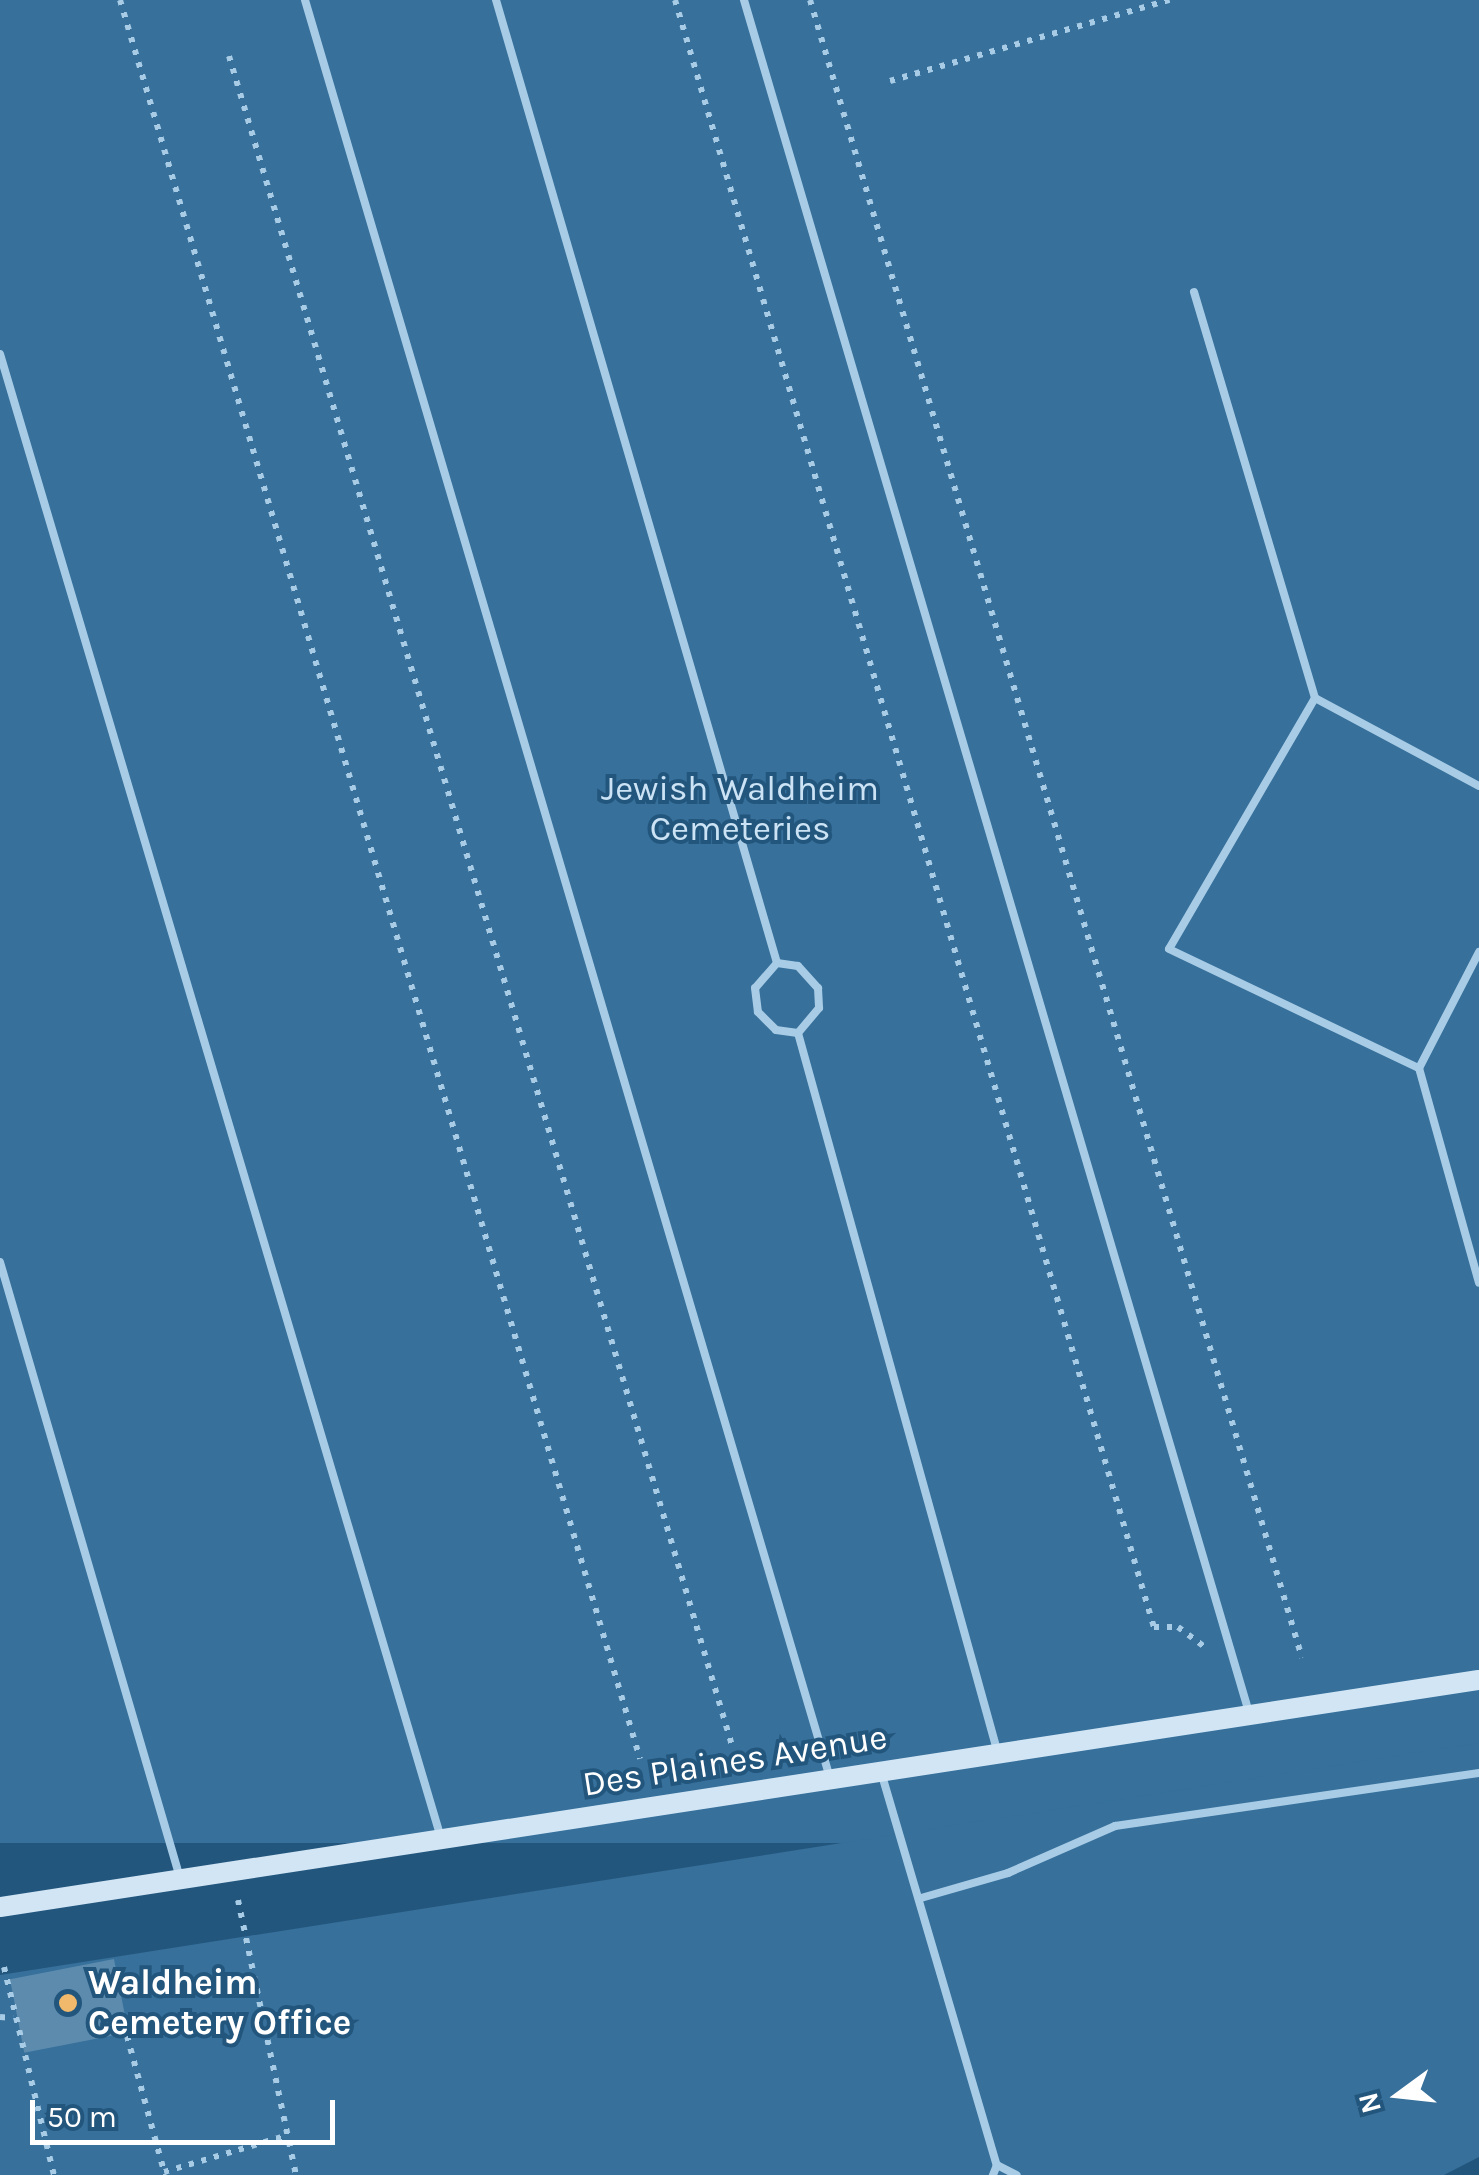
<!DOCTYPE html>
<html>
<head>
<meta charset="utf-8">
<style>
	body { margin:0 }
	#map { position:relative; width:1479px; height:2175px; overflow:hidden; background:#23567d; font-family:Karla,sans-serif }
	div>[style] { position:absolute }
	.green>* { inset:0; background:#36709b; transform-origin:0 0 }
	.building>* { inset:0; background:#5c8bae; transform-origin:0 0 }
	.path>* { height:6px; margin-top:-3px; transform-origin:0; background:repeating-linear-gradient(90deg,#a8cce6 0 5px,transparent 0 13px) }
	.service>* { height:8px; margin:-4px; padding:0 4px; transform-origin:4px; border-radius:4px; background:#a8cce6 }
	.secondary>* { height:20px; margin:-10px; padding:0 10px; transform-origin:10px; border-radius:10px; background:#d1e5f5 }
	.dots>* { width:28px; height:28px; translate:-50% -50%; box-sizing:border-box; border:5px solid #23567d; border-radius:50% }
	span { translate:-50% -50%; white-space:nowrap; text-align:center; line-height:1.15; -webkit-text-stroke:8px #23567d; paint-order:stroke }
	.park-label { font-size:35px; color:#cbe3f5 }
	.street-label { font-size:35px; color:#fff }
	.poi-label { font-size:35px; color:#fff; font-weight:700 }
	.left { translate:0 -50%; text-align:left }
	.north { position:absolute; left:1349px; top:2045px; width:100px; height:100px; -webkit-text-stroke:8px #23567d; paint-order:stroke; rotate:255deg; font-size:28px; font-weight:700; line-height:40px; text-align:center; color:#fff }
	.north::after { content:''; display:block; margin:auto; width:35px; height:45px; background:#fff; clip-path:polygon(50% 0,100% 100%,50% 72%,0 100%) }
	.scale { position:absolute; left:30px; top:2100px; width:305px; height:45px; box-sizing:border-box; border:5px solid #fff; border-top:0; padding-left:12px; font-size:30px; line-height:35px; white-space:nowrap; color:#fff; -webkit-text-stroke:8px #23567d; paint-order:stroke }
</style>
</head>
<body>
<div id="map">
	<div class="green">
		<div style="left:0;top:0;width:1479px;height:1843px"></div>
		<div style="clip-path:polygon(1479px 1743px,1479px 2157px,1444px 2175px,0 2175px,0 1975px)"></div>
	</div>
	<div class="building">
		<div style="left:114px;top:1959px;width:75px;height:106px;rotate:79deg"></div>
	</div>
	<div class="path">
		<div style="left:120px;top:0;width:1834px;rotate:73.53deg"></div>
		<div style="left:675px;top:0;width:1696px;rotate:73.6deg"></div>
		<div style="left:1154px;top:1627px;width:24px"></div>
		<div style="left:1178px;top:1627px;width:34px;rotate:37deg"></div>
		<div style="left:810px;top:0;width:1729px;rotate:73.47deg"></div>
		<div style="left:229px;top:56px;width:1762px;rotate:73.42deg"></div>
		<div style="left:890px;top:81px;width:291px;rotate:-16.2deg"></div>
		<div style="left:238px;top:1900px;width:281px;rotate:78.1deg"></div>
		<div style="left:4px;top:1967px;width:214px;rotate:76.5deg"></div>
		<div style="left:0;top:2017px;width:13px;rotate:4deg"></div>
		<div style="left:127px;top:2036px;width:144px;rotate:74.7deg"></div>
		<div style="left:164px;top:2172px;width:126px;rotate:-16.6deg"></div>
	</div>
	<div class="service">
		<div style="left:305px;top:0;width:1851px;rotate:73.55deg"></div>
		<div style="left:496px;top:0;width:1003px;rotate:73.73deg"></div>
		<div style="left:777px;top:963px;width:21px;rotate:8deg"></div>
		<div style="left:798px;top:966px;width:30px;rotate:48deg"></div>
		<div style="left:818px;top:988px;width:20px;rotate:87deg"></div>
		<div style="left:819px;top:1008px;width:33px;rotate:130deg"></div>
		<div style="left:798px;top:1033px;width:744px;rotate:74.49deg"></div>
		<div style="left:744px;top:0;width:1785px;rotate:73.57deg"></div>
		<div style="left:1194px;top:292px;width:424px;rotate:73.4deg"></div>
		<div style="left:1315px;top:698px;width:186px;rotate:28.2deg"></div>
		<div style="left:0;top:354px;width:1548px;rotate:73.45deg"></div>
		<div style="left:1315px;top:698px;width:290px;rotate:120.2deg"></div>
		<div style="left:1169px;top:949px;width:277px;rotate:25.5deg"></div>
		<div style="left:1479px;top:952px;width:131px;rotate:117.3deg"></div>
		<div style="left:1419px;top:1068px;width:223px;rotate:74.4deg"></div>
		<div style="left:777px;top:963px;width:33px;rotate:131deg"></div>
		<div style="left:755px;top:988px;width:24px;rotate:83deg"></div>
		<div style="left:758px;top:1012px;width:25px;rotate:45deg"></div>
		<div style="left:776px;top:1030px;width:22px;rotate:8deg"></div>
		<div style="left:0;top:1262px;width:642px;rotate:73.71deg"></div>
		<div style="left:881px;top:1772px;width:410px;rotate:73.6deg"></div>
		<div style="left:997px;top:2165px;width:11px;rotate:112deg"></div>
		<div style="left:921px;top:1898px;width:91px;rotate:-16deg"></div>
		<div style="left:1008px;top:1873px;width:117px;rotate:-23.7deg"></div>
		<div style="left:1115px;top:1826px;width:368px;rotate:-8.3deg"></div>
		<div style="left:997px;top:2165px;width:22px;rotate:27deg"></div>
	</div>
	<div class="secondary">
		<div style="left:0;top:1907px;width:1496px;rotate:-8.73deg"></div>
	</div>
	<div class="dots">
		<div style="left:68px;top:2003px;background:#f1b96b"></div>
	</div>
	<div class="park-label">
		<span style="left:740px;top:809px">Jewish Waldheim<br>Cemeteries</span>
	</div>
	<div class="street-label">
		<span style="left:735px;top:1761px;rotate:-9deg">Des Plaines Avenue</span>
	</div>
	<div class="poi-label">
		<span class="left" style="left:88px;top:2003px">Waldheim<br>Cemetery Office</span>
	</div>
	<div class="north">N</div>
	<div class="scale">50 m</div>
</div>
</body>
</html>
